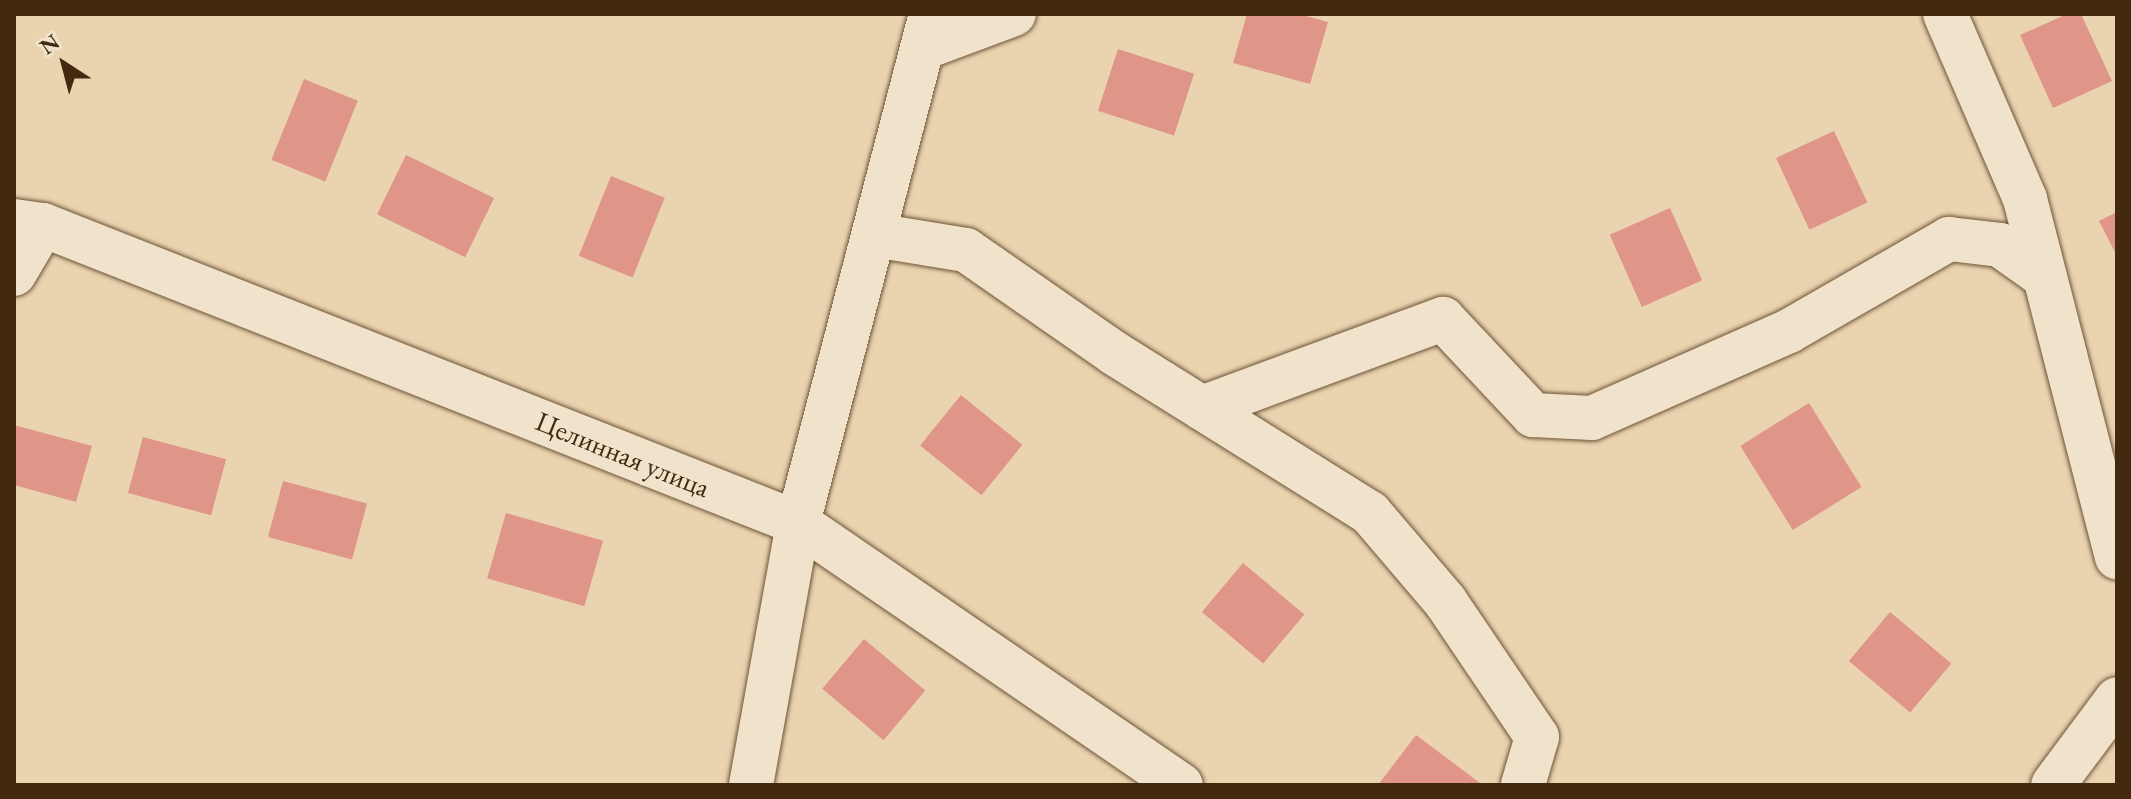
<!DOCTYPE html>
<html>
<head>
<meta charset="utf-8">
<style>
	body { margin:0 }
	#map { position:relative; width:2131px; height:799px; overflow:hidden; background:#ead3af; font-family:"EB Garamond",serif }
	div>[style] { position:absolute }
	.building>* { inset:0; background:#df9587; transform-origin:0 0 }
	.roads { filter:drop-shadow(0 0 2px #6c5437) drop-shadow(0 0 2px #6c5437) }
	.minor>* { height:44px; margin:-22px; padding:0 22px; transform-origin:22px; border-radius:22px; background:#f1e2cb }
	span { translate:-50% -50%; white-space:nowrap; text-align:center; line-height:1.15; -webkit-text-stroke:8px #f1e2cb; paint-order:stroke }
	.street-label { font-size:28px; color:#42290f }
	.frame { position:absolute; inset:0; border:16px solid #42290f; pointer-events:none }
	.north { position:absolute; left:24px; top:24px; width:80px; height:80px; -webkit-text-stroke:6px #f1e2cb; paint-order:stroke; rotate:324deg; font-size:22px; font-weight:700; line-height:32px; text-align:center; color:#42290f }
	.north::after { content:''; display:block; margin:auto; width:28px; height:36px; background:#42290f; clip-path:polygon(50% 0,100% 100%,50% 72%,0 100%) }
</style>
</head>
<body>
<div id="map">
	<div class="building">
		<div style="clip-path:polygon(1247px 14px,1299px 14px,1328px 22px,1310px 84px,1233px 63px)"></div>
		<div style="clip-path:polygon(2067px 14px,2081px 14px,2112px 81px,2053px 108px,2020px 35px)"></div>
		<div style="left:1118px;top:49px;width:80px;height:65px;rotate:18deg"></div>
		<div style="left:304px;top:79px;width:58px;height:87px;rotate:22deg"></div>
		<div style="left:1834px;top:131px;width:79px;height:64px;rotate:65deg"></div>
		<div style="left:406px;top:155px;width:98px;height:66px;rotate:26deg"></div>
		<div style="left:611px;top:176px;width:58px;height:86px;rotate:22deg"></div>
		<div style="left:1670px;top:208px;width:79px;height:66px;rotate:66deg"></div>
		<div style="clip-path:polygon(2117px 212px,2117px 256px,2099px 221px)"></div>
		<div style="left:961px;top:395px;width:79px;height:65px;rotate:39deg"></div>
		<div style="left:1809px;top:403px;width:99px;height:81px;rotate:58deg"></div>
		<div style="clip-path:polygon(14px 425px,92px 446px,76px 502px,14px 485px)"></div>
		<div style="left:143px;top:437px;width:86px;height:58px;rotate:15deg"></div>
		<div style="left:283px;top:481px;width:87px;height:58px;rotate:15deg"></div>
		<div style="left:506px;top:513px;width:101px;height:68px;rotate:16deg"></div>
		<div style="left:1243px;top:563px;width:80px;height:64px;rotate:40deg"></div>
		<div style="left:1890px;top:612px;width:80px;height:64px;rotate:40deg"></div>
		<div style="left:864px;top:639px;width:80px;height:65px;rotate:40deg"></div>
		<div style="clip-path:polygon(1416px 735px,1480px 783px,1478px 785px,1378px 785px)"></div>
	</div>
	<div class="roads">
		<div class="minor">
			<div style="left:1945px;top:14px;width:202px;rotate:66.6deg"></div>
			<div style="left:2025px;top:199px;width:370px;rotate:75.6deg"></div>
			<div style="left:923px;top:48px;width:97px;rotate:-20.5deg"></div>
			<div style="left:14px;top:221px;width:29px;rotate:8deg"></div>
			<div style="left:43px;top:225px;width:812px;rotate:21.54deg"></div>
			<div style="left:798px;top:523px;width:464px;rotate:34.4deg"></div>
			<div style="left:874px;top:235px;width:93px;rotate:9.3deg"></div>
			<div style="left:966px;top:250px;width:180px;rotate:34.8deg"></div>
			<div style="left:1114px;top:353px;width:302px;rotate:32deg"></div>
			<div style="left:1370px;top:513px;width:116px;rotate:49.6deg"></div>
			<div style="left:1445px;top:601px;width:164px;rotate:55.9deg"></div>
			<div style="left:1537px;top:737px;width:50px;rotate:106.3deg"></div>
			<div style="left:14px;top:274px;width:57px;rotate:-59.4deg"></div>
			<div style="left:1202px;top:408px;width:257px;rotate:-20.3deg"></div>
			<div style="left:1443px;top:319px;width:132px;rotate:46.8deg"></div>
			<div style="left:1533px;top:415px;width:59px;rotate:2.9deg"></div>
			<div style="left:1592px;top:418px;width:215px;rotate:-23.8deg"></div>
			<div style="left:1789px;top:331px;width:185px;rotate:-29.9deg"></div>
			<div style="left:1949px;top:239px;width:51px;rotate:6.7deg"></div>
			<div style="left:2000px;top:245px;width:55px;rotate:35.4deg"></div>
			<div style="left:751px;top:785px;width:266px;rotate:-79.8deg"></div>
			<div style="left:798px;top:523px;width:526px;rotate:-75.36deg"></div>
			<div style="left:2053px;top:785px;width:107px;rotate:-53.3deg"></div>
		</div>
	</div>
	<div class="street-label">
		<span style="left:623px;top:454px;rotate:22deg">Целинная улица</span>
	</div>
	<div class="frame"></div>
	<div class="north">N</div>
</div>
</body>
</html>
